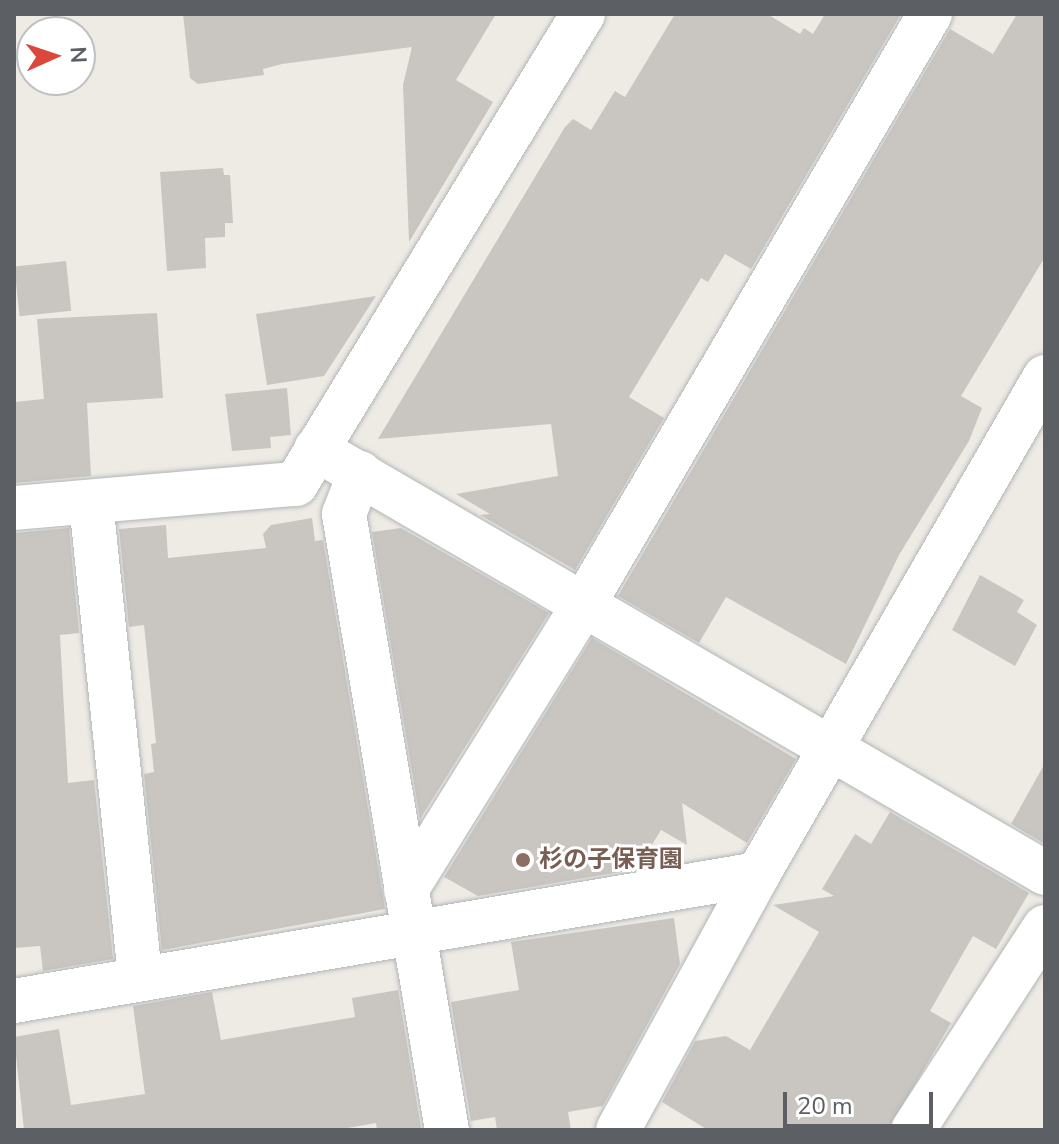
<!DOCTYPE html>
<html>
<head>
<meta charset="utf-8">
<style>
	body { margin:0 }
	#map { position:relative; width:1059px; height:1144px; overflow:hidden; background:#eeebe5; font-family:"Nunito Sans","Noto Sans JP",sans-serif }
	div>[style] { position:absolute }
	.building>* { inset:0; background:#c9c6c2; transform-origin:0 0 }
	.roads { filter:drop-shadow(0 0 2px #b2b5b8) drop-shadow(0 0 2px #b2b5b8) }
	.street>* { height:44px; margin:-22px; padding:0 22px; transform-origin:22px; border-radius:22px; background:#fff }
	.dots>* { width:22px; height:22px; translate:-50% -50%; box-sizing:border-box; border:4px solid #fff; border-radius:50% }
	span { translate:-50% -50%; white-space:nowrap; text-align:center; line-height:1.15; -webkit-text-stroke:6px #fff; paint-order:stroke }
	.education-label { font-size:24px; color:#785e54; font-weight:700 }
	.left { translate:0 -50%; text-align:left }
	.frame { position:absolute; inset:0; border:16px solid #5c6064; pointer-events:none }
	.north { position:absolute; left:16px; top:16px; width:80px; height:80px; box-sizing:border-box; background:#fff; border:2px solid #bebfc1; border-radius:50%; rotate:87deg; font-size:22px; font-weight:700; line-height:32px; text-align:center; color:#5c6064 }
	.north::after { content:''; display:block; margin:auto; width:28px; height:36px; background:#db463d; clip-path:polygon(50% 0,100% 100%,50% 72%,0 100%) }
	.scale { position:absolute; left:783px; top:1092px; width:150px; height:36px; box-sizing:border-box; border:4px solid #5c6064; border-top:0; padding-left:10px; font-size:24px; line-height:28px; white-space:nowrap; color:#5c6064; -webkit-text-stroke:6px #fff; paint-order:stroke }
</style>
</head>
<body>
<div id="map">
	<div class="building">
		<div style="clip-path:polygon(183px 14px,496px 14px,456px 80px,493px 102px,409px 242px,403px 85px,412px 47px,282px 64px,263px 69px,264px 75px,198px 84px,190px 78px)"></div>
		<div style="clip-path:polygon(675px 14px,767px 14px,800px 34px,804px 28px,813px 34px,825px 14px,901px 14px,751px 269px,725px 254px,708px 282px,701px 278px,629px 397px,664px 418px,575px 570px,480px 515px,490px 514px,456px 494px,558px 476px,551px 424px,378px 439px,565px 127px,573px 119px,591px 130px,615px 91px,625px 97px)"></div>
		<div style="clip-path:polygon(1017px 14px,1045px 14px,1045px 257px,961px 396px,982px 408px,969px 441px,899px 555px,846px 664px,726px 597px,699px 643px,618px 596px,950px 29px,993px 54px)"></div>
		<div style="clip-path:polygon(223px 168px,224px 175px,230px 175px,233px 223px,225px 223px,225px 237px,205px 238px,206px 268px,167px 271px,160px 172px)"></div>
		<div style="left:66px;top:261px;width:50px;height:52px;rotate:84deg"></div>
		<div style="clip-path:polygon(376px 296px,324px 376px,267px 385px,256px 314px)"></div>
		<div style="clip-path:polygon(157px 313px,163px 398px,87px 403px,91px 476px,14px 483px,14px 402px,44px 399px,37px 319px)"></div>
		<div style="clip-path:polygon(287px 388px,291px 435px,270px 437px,271px 448px,232px 451px,225px 394px)"></div>
		<div style="clip-path:polygon(312px 518px,315px 541px,323px 540px,385px 909px,162px 950px,144px 774px,154px 772px,151px 744px,156px 743px,144px 625px,129px 627px,119px 529px,166px 525px,168px 558px,266px 548px,263px 534px,271px 525px)"></div>
		<div style="clip-path:polygon(69px 528px,79px 633px,60px 635px,68px 783px,94px 780px,113px 959px,43px 971px,40px 946px,14px 948px,14px 533px)"></div>
		<div style="clip-path:polygon(401px 528px,549px 613px,420px 819px,372px 532px)"></div>
		<div style="clip-path:polygon(980px 575px,1024px 600px,1017px 612px,1037px 625px,1015px 666px,952px 630px)"></div>
		<div style="clip-path:polygon(592px 638px,796px 759px,747px 843px,682px 803px,687px 845px,661px 830px,637px 869px,478px 896px,444px 877px)"></div>
		<div style="clip-path:polygon(1045px 763px,1045px 844px,1011px 824px)"></div>
		<div style="clip-path:polygon(890px 812px,1029px 893px,996px 949px,973px 936px,930px 1011px,951px 1023px,888px 1130px,708px 1130px,662px 1102px,695px 1041px,726px 1036px,750px 1050px,819px 932px,773px 905px,834px 896px,822px 889px,855px 834px,871px 844px)"></div>
		<div style="clip-path:polygon(674px 918px,680px 964px,603px 1106px,568px 1112px,571px 1130px,497px 1130px,495px 1117px,471px 1121px,451px 1002px,519px 990px,511px 942px)"></div>
		<div style="clip-path:polygon(398px 990px,421px 1128px,377px 1130px,376px 1123px,336px 1130px,24px 1130px,14px 1037px,59px 1029px,71px 1105px,145px 1094px,133px 1006px,212px 992px,221px 1040px,355px 1017px,352px 998px)"></div>
	</div>
	<div class="roads">
		<div class="street">
			<div style="left:316px;top:449px;width:843px;rotate:30.18deg"></div>
			<div style="left:360px;top:473px;width:44px;rotate:111.3deg"></div>
			<div style="left:344px;top:514px;width:625px;rotate:80.51deg"></div>
			<div style="left:91px;top:502px;width:480px;rotate:84.1deg"></div>
			<div style="left:14px;top:508px;width:283px;rotate:-4.9deg"></div>
			<div style="left:296px;top:484px;width:551px;rotate:-58.59deg"></div>
			<div style="left:406px;top:890px;width:339px;rotate:-58.1deg"></div>
			<div style="left:585px;top:602px;width:682px;rotate:-59.6deg"></div>
			<div style="left:14px;top:1001px;width:755px;rotate:-9.69deg"></div>
			<div style="left:758px;top:874px;width:574px;rotate:-60deg"></div>
			<div style="left:618px;top:1130px;width:292px;rotate:-61.3deg"></div>
			<div style="left:913px;top:1130px;width:242px;rotate:-57deg"></div>
		</div>
	</div>
	<div class="dots">
		<div style="left:523px;top:860px;background:#8d6e63"></div>
	</div>
	<div class="education-label">
		<span class="left" style="left:539px;top:860px">杉の子保育園</span>
	</div>
	<div class="frame"></div>
	<div class="north">N</div>
	<div class="scale">20 m</div>
</div>
</body>
</html>
